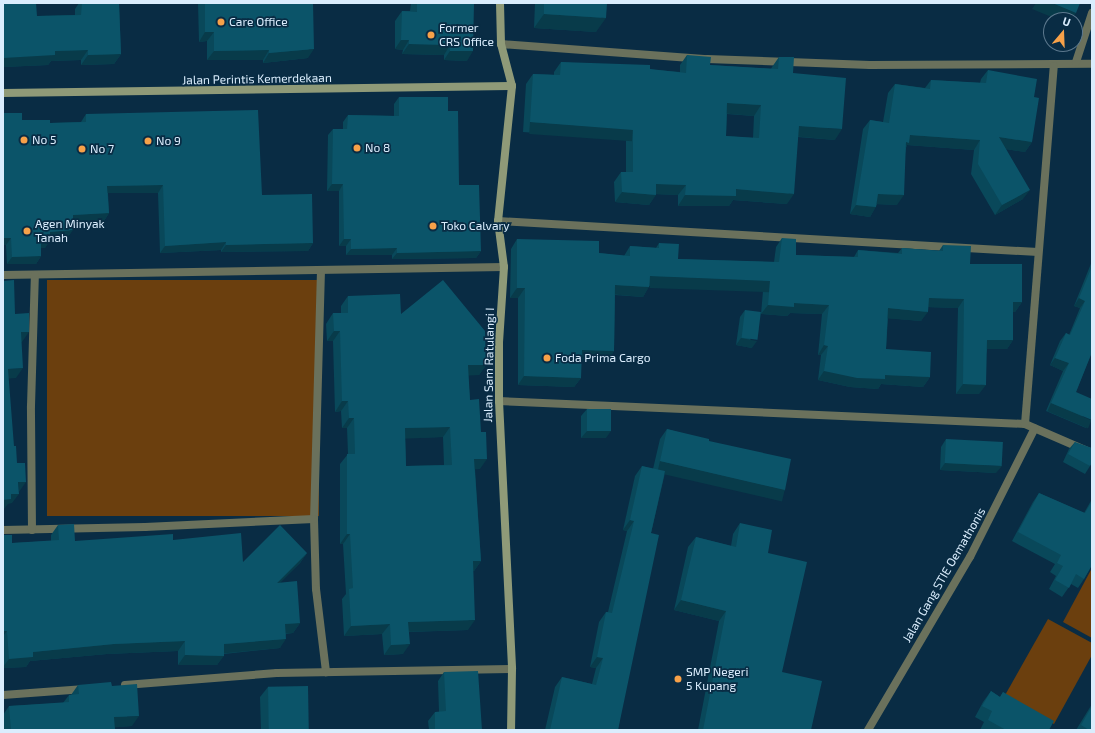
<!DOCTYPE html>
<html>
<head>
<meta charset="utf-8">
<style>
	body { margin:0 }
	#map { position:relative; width:1095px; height:733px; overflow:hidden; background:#092c44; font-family:"Exo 2",sans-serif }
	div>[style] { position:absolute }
	.green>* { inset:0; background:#6b3f0e; transform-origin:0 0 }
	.minor>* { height:8px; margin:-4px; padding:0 4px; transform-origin:4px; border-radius:4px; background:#6a715c }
	.secondary>* { height:8px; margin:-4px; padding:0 4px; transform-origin:4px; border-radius:4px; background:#8f9a78 }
	.wall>* { inset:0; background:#09485a }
	.shaded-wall>* { inset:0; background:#083b4a; transform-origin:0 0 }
	.building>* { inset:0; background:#0b5469; transform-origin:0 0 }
	.dots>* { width:11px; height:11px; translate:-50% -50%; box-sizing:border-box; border:2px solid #092c44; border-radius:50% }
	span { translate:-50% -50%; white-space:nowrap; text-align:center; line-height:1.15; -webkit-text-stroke:3.5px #092c44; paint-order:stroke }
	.poi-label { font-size:12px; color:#daedfd }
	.left { translate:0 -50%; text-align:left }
	.street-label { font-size:12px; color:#daedfd }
	.frame { position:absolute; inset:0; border:4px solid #daedfd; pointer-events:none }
	.north { position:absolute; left:1043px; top:12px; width:40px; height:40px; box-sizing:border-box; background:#092c44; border:1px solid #5d798e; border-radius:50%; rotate:19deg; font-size:11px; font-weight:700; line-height:16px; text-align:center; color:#daedfd }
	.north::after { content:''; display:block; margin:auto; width:14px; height:18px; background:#f7a149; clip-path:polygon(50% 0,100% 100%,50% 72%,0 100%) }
</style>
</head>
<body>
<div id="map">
	<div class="green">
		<div style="left:319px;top:280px;width:236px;height:272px;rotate:90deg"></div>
		<div style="clip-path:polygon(1092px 568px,1092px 638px,1063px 622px)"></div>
		<div style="clip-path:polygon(1048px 619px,1092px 643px,1092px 655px,1054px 724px,1004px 697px)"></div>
	</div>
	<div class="minor">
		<div style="left:501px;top:44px;width:207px;rotate:4.2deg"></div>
		<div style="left:707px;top:59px;width:163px;rotate:2.1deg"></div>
		<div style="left:870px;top:65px;width:222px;rotate:-0.3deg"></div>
		<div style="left:1076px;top:62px;width:52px;rotate:-71.9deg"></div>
		<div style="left:498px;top:221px;width:541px;rotate:3.29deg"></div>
		<div style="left:321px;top:270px;width:249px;rotate:91.6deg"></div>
		<div style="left:314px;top:519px;width:70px;rotate:88.4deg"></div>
		<div style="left:316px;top:589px;width:84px;rotate:83.1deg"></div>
		<div style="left:3px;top:275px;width:501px;rotate:-0.91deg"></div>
		<div style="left:499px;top:401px;width:527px;rotate:2.5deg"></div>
		<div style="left:1025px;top:424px;width:73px;rotate:23.4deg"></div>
		<div style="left:1025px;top:424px;width:359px;rotate:-85.4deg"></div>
		<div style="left:3px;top:530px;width:142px;rotate:-1.2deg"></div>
		<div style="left:145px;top:527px;width:169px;rotate:-2.7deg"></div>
		<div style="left:32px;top:530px;width:124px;rotate:-90.5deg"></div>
		<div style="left:31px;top:406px;width:131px;rotate:-88.3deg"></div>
		<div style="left:125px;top:685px;width:152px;rotate:-4.5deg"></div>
		<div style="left:277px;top:673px;width:235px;rotate:-1deg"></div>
		<div style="left:3px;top:695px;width:82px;rotate:-4.2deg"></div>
		<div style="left:868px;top:730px;width:201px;rotate:-59.5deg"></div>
		<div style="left:970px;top:557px;width:144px;rotate:-63.3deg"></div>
	</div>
	<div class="secondary">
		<div style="left:500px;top:3px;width:41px;rotate:88.6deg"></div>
		<div style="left:501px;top:44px;width:43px;rotate:75.3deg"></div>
		<div style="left:512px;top:86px;width:136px;rotate:95.9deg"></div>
		<div style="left:498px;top:221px;width:46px;rotate:82.6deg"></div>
		<div style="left:504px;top:267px;width:75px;rotate:93.8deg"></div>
		<div style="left:499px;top:342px;width:59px;rotate:90deg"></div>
		<div style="left:499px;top:401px;width:268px;rotate:87.2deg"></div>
		<div style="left:512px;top:669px;width:61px;rotate:90.9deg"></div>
		<div style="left:3px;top:93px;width:509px;rotate:-0.79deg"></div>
	</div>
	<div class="wall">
		<div style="clip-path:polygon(3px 3px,37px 16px,75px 15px,75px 9px,79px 3px,119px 3px,121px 54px,114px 64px,81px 65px,81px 60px,51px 61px,48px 65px,3px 67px)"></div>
		<div style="clip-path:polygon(198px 3px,313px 3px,308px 58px,263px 63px,263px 60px,207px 60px,207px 41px,199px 42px)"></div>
		<div style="clip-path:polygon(411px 3px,474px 3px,467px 61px,444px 60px,444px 55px,402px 54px,403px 50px,395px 49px,395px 21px,402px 11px,410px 11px)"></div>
		<div style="clip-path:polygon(535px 3px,607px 3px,596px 32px,534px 28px)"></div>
		<div style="clip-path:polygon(evenodd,687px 55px,710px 65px,771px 69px,772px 67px,779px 57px,793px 73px,835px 140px,798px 137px,787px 204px,733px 200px,729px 206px,678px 206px,678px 195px,656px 194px,649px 205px,615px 202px,614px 182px,621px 172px,626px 172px,626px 140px,523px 132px,526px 84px,533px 74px,554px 75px,554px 72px,561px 62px,680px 72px,680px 65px,687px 55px,727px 114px,754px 116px,753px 138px,726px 136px,727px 114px)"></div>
		<div style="clip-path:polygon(988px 70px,1034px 97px,1032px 142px,1025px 152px,1006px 149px,1023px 199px,995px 215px,971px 174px,974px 150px,907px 145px,906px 148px,897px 205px,877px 204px,870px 217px,850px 214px,863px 129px,870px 120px,883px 122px,888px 93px,895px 84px,925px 88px,931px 80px,980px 83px,981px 79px)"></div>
		<div style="clip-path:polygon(399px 97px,448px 111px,459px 185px,481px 251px,476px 258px,392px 259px,392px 255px,346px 255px,346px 246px,339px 246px,339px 191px,327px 191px,328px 135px,333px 129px,343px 129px,343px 122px,348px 115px,394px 116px,394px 104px)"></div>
		<div style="clip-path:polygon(3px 113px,22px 120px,50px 123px,81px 122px,86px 114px,262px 195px,313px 243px,308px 251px,221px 252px,221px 250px,160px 253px,158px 193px,108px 193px,109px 213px,104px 221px,73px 222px,68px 237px,50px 239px,45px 248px,41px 248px,41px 256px,36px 264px,7px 264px,6px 245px,3px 245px)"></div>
		<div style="clip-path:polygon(782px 238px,796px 255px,854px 257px,858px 250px,898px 253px,902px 248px,939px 251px,943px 245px,970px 264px,1022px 302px,1015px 312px,1013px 312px,1013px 340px,1007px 349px,987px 349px,979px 394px,956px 394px,958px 308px,928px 307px,921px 321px,888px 318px,886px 349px,930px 377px,923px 387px,881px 384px,878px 389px,850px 387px,818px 380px,821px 355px,818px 355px,822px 314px,790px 313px,787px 316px,761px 314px,763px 291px,649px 286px,643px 297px,615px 295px,614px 351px,607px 361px,581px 360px,581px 378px,574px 387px,518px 385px,518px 298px,510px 298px,511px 249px,517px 239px,599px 253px,624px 256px,630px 246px,656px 248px,659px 243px,678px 259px,774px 262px,776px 247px)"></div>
		<div style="clip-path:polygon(1092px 261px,1092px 352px,1076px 392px,1086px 428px,1046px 411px,1063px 371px,1050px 365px,1060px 341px,1066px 333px,1069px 335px,1080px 308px,1074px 306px)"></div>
		<div style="clip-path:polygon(evenodd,348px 296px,401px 314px,486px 365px,479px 375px,468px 375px,470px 400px,480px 469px,475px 469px,481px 561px,474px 571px,473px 571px,468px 630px,409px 632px,403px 654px,384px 655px,382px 634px,344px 636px,342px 599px,346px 594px,343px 544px,340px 544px,340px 464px,348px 454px,347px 428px,342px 428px,341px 411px,335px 412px,333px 341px,327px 341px,326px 324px,333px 313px,341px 313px,341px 306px,348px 296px,443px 437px,444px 465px,406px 466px,405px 438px,443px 437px)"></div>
		<div style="clip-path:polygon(745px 310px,752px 348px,736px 345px,740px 317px)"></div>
		<div style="clip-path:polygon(587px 409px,606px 438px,581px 438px,581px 416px)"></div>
		<div style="clip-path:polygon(667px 429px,709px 441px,785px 490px,778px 500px,665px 473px,651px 533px,618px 730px,545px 730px,555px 687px,562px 677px,592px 684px,596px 668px,590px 667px,599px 622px,606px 612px,608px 612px,627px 531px,623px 530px,635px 476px,642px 466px,653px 469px,660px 439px)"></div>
		<div style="clip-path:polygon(946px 439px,996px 473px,940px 470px,941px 447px)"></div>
		<div style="clip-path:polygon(1075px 442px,1090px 466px,1085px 474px,1063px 462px,1069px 449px)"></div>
		<div style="clip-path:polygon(1039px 493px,1084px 513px,1092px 499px,1092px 565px,1084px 579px,1078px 588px,1071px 584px,1062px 597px,1049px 589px,1056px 576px,1050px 572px,1055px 564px,1012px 541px,1033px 502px)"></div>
		<div style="clip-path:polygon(740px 523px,768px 553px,782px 672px,811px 730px,698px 730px,719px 621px,674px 610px,688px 547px,696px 537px,731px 546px,733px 534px)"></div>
		<div style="clip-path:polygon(58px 525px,75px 541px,173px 540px,243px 562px,307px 553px,300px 563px,280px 582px,300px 623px,293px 633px,286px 634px,280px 648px,224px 654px,217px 665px,178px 665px,178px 651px,107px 654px,30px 661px,26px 667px,3px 668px,3px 535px,12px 543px,51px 541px,51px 535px)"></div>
		<div style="clip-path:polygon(444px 672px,482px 730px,429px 730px,428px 721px,435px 712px,439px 712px,438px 681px)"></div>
		<div style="clip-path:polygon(78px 685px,112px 686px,132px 726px,115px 727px,115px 730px,3px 730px,3px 715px,9px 706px,63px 703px,69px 695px,71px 695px)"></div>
		<div style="clip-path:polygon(268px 687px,309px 730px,261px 730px,260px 697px)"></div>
		<div style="clip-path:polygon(991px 691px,1000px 697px,1003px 692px,1049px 730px,980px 730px,984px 722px,975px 717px,983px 702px)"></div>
		<div style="clip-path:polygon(1092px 704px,1092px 730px,1076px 730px)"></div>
	</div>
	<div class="shaded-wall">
		<div style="clip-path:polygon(1036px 3px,1052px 3px,1076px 13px,1071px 20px,1059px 20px,1032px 9px)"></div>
		<div style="clip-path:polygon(544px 14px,606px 18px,596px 32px,534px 28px)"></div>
		<div style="clip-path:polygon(205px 32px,214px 32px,207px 41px,199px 42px)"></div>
		<div style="clip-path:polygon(401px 40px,409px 40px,403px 50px,395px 49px)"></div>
		<div style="clip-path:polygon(409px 44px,450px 45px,444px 55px,402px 54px)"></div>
		<div style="clip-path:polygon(314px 49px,308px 58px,263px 63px,269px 53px)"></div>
		<div style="clip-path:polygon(88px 50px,81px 60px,51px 61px,48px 65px,3px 67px,3px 58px,55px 51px)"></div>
		<div style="clip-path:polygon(269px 50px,263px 60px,207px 60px,214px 51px)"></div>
		<div style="clip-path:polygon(450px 51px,473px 51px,467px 61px,444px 60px)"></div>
		<div style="clip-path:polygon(121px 54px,114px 64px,81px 65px,88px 55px)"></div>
		<div style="clip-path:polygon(727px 103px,761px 105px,754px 116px,720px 113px)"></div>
		<div style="left:530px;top:122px;width:103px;height:12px;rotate:4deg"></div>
		<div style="clip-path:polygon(799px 126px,842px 129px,835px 140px,792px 136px)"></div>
		<div style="clip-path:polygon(910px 135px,980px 140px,974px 150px,907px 145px,902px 153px,899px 152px)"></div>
		<div style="clip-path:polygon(999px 137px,1032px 142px,1025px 152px,992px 147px)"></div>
		<div style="clip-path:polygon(332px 184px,343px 184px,339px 191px,327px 191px)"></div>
		<div style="clip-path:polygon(656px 184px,686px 185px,678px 195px,649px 194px)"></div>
		<div style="clip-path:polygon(163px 185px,158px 193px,102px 193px,107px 186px)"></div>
		<div style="clip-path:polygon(736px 189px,794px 194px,787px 204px,733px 200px,729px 206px,678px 206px,685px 195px)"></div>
		<div style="clip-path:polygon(1030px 190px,1023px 199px,995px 215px,1002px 205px)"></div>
		<div style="clip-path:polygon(622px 192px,656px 195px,649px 205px,615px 202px)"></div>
		<div style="clip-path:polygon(878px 194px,904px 195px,897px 205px,871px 204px)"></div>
		<div style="clip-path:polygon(856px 205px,876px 207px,870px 217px,850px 214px)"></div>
		<div style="clip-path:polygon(109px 213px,104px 221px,67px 222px,73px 215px)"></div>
		<div style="clip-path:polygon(73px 230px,68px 237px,44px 239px,50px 232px)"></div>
		<div style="clip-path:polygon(3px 238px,11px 238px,6px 245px,3px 245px)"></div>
		<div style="clip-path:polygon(344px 239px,351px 239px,346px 246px,339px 246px)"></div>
		<div style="clip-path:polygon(41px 241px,50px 241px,45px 248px,36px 248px)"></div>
		<div style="clip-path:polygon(226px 242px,221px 250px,160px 253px,165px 246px)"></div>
		<div style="clip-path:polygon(313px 243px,308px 251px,221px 252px,226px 245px)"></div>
		<div style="clip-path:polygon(397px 248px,392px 255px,346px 255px,351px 249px)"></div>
		<div style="clip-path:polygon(481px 251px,476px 258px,392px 259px,397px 253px)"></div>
		<div style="clip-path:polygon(41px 256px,36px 264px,7px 264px,12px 257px)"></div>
		<div style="left:650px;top:276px;width:120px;height:12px;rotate:2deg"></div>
		<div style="clip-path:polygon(615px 285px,649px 287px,643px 297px,609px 294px)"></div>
		<div style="clip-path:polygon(517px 288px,525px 288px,518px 298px,510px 298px)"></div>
		<div style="clip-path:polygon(929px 298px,964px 299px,958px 308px,923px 307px)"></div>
		<div style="clip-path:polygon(1079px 298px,1085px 301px,1080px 308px,1074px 306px)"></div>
		<div style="clip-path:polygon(1013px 302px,1022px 302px,1015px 312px,1006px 312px)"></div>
		<div style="clip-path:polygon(794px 303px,829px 305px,822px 314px,790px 313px,787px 316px,761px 314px,768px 305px)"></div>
		<div style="clip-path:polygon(888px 308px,928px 312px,921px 321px,882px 318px)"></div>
		<div style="clip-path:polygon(334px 331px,340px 331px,333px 341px,327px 341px)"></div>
		<div style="clip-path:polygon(21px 332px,29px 332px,22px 342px,14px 342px)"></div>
		<div style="clip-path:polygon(741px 338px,757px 341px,752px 348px,736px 345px)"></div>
		<div style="clip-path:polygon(987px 340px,1013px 340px,1007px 349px,980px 349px)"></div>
		<div style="clip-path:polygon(824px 345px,828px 346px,821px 355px,818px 355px)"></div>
		<div style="clip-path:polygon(582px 350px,614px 351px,607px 361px,575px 360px)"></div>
		<div style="clip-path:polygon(1055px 358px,1069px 363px,1063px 371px,1050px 365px)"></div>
		<div style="clip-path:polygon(468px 365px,486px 365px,479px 375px,461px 376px)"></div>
		<div style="clip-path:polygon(23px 368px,16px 378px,3px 379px,8px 369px)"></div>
		<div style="clip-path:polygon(824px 371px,885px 375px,930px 377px,923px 387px,881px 384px,878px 389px,850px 387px,818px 380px)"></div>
		<div style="clip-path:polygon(524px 376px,581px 378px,574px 387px,518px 385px)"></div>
		<div style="clip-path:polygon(963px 384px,986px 385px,979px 394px,956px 394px)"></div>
		<div style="clip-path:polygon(342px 401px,348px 401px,341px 411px,335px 412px)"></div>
		<div style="left:1051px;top:403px;width:44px;height:9px;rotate:23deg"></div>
		<div style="clip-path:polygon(349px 418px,354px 418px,347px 428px,342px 428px)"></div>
		<div style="clip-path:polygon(450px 427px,443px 437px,398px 439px,405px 428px)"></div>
		<div style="clip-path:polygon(587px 431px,611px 431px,606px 438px,581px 438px)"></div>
		<div style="clip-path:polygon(474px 459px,487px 459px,480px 469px,467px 470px)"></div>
		<div style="left:660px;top:461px;width:128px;height:12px;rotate:13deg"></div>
		<div style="clip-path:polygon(945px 463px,1002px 466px,996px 473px,940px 470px)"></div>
		<div style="clip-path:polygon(18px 482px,26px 482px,19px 492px)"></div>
		<div style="clip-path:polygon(11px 494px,19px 494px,12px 503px,8px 504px,4px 509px,3px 510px,3px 500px)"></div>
		<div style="clip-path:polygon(630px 520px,634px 521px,627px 531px,623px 530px)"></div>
		<div style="clip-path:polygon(347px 534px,350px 534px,343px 544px,340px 544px)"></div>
		<div style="clip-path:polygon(307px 553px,300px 563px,270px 593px,277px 583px)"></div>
		<div style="clip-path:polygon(473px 561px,481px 561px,474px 571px,466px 571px)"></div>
		<div style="clip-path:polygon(681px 600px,726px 611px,719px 621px,674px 610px)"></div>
		<div style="clip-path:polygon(475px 620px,468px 630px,401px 632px,408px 622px)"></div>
		<div style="clip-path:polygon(300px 623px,293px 633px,278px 634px,285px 624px)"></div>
		<div style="clip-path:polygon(390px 624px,382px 634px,344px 636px,351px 626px)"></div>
		<div style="clip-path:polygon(3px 631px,7px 631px,3px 636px)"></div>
		<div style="clip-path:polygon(286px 639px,280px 648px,217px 654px,224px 644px)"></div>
		<div style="clip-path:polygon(185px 641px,178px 651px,107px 654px,30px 661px,26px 667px,3px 668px,3px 667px,9px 659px,33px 652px,114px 644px)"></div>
		<div style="clip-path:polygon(410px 644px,403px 654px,384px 655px,391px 645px)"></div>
		<div style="clip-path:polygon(185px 655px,224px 656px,217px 665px,178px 665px)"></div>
		<div style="clip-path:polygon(597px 657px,603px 658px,596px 668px,590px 667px)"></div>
		<div style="clip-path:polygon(139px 716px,132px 726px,107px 728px,114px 717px)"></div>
	</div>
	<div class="building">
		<div style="clip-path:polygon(3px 3px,36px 3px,37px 16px,81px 15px,82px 3px,119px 3px,121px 54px,88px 55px,88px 50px,55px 51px,55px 55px,3px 58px)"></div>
		<div style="clip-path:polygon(205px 3px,313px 3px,314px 49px,269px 53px,269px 50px,214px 51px,214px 32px,205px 32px)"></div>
		<div style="clip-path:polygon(417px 3px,474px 3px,473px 51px,450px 51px,450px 45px,409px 44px,409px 40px,401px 40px,402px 11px,417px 12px)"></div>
		<div style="clip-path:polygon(544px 3px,607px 3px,606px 18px,544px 14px)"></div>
		<div style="clip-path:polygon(1052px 3px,1080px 3px,1076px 13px)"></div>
		<div style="clip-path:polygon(evenodd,687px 55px,711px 57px,710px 65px,778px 69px,779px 57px,794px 57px,793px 73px,846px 78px,842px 129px,799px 126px,794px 194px,736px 189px,736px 196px,685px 195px,686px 185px,656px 184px,656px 195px,622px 192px,621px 172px,633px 172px,633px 130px,530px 122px,533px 74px,560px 75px,561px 62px,650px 65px,650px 69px,686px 73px,687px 55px,727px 103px,761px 105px,759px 138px,726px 136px,727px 103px)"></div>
		<div style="clip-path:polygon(988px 70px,1037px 79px,1034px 97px,1039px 98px,1032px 142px,999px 137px,1030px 190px,1002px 205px,978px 164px,980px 140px,910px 135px,909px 143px,906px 142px,904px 195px,878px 194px,876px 207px,856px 205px,870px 120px,889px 123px,895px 84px,930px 89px,931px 80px,986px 83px)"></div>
		<div style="clip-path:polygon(399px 97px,448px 97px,448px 111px,458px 111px,459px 185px,479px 185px,481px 251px,397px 253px,397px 248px,351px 249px,351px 239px,344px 239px,343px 184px,332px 184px,333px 129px,347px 129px,348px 115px,399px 116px)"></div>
		<div style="clip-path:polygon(258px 110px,262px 195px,312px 194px,313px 243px,226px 245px,226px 242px,165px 246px,163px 185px,107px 186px,109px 213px,73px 215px,73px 230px,50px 232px,50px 241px,41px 241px,41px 256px,12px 257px,11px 238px,3px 238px,3px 113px,22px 113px,22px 120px,50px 120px,50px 123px,86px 122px,86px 114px)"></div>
		<div style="clip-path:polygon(782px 238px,796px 239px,796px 255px,858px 257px,858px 250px,902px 254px,902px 248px,943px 251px,943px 245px,971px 246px,970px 264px,1022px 264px,1022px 302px,1013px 302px,1013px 340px,987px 340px,986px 385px,963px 384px,964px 299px,929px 298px,928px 312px,888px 308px,886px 349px,931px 352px,930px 377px,885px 375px,885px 379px,857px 378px,824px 371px,828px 346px,824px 345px,829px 305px,794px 303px,794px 307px,768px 305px,770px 281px,650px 276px,649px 287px,615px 285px,614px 351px,582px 350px,581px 378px,524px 376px,525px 288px,517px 288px,517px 239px,599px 241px,599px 253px,630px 256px,630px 246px,659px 248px,659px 243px,679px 244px,678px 259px,779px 262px)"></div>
		<div style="clip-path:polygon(1092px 266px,1092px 352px,1076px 392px,1092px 399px,1092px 420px,1051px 403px,1069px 363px,1055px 358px,1066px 333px,1070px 335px,1085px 301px,1079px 298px)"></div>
		<div style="clip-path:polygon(14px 280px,15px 314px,29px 313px,29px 332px,21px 332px,23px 368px,8px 369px,14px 446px,16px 446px,17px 463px,25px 463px,26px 482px,18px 482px,19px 494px,11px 494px,11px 499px,3px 500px,3px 281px)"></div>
		<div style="clip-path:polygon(evenodd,443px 280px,485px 331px,486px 365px,468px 365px,470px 400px,479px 399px,481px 432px,486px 432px,487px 459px,474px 459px,481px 561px,473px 561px,475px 620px,408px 622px,410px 644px,391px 645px,390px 624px,351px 626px,349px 589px,353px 588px,350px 534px,347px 534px,347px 454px,355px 454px,354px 418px,349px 418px,348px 401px,342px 401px,340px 331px,334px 331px,333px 313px,348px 313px,348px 296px,400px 294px,401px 314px,443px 280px,450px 427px,452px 465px,406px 466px,405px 428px,450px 427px)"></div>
		<div style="left:745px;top:310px;width:16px;height:28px;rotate:7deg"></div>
		<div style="left:587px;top:409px;width:24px;height:22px"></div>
		<div style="clip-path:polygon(667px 429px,709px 439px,709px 441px,791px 459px,785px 490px,660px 461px)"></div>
		<div style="left:946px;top:439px;width:57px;height:24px;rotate:3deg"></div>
		<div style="clip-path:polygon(1075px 442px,1092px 448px,1092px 463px,1090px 466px,1068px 454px)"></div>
		<div style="clip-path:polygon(642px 466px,665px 471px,651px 533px,659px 535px,618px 730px,550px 730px,562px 677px,596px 685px,603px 658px,597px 657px,606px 612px,612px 613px,634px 521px,630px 520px)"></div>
		<div style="clip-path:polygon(1039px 493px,1085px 513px,1092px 501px,1092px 565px,1084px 579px,1076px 574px,1069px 588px,1055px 580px,1063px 566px,1057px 563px,1061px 555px,1018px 532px)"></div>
		<div style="clip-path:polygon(740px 523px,772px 530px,768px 553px,807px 562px,782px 672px,822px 681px,811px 730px,703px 730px,726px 611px,681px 600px,696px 537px,736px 547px)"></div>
		<div style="clip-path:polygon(74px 524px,75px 541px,173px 534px,173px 540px,241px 533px,243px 562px,280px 525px,307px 553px,277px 583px,297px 581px,300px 623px,285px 624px,286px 639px,224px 644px,224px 656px,185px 655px,185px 641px,114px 644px,33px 652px,33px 657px,9px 659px,7px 631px,3px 631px,3px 535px,12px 535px,12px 543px,59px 540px,58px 525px)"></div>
		<div style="clip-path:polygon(478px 671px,482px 730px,435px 730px,435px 712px,446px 711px,444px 672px)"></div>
		<div style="clip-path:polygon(111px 682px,112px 686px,137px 684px,139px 716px,114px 717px,115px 730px,11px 730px,9px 706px,69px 702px,69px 695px,79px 694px,78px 685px)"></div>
		<div style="left:308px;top:686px;width:44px;height:40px;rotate:89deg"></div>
		<div style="clip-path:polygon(991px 691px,1000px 697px,1003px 692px,1054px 721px,1049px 730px,1006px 730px,988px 720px,992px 711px,982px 706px)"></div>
		<div style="clip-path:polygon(1092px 706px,1092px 730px,1089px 730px,1081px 725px)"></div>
	</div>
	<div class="dots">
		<div style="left:221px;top:22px;background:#f7a149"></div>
		<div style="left:431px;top:35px;background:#f7a149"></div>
		<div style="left:24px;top:140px;background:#f7a149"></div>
		<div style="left:148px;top:141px;background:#f7a149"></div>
		<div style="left:357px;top:148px;background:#f7a149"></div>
		<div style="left:82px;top:149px;background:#f7a149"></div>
		<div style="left:433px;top:226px;background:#f7a149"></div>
		<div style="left:27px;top:231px;background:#f7a149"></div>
		<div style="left:547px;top:358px;background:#f7a149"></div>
		<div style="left:678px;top:679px;background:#f7a149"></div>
	</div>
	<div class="poi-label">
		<span class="left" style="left:229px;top:22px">Care Office</span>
		<span class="left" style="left:439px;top:35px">Former<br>CRS Office</span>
		<span class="left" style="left:32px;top:140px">No 5</span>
		<span class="left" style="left:156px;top:141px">No 9</span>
		<span class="left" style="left:365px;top:148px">No 8</span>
		<span class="left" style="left:90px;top:149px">No 7</span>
		<span class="left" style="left:35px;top:231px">Agen Minyak<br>Tanah</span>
		<span class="left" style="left:441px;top:226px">Toko Calvary</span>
		<span class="left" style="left:555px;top:358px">Foda Prima Cargo</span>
		<span class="left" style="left:686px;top:679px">SMP Negeri<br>5 Kupang</span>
	</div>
	<div class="street-label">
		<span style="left:257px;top:79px;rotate:-1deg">Jalan Perintis Kemerdekaan</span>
		<span style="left:489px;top:365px;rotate:-89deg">Jalan Sam Ratulangi I</span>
		<span style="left:944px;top:575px;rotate:-60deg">Jalan Gang STIE Oemathonis</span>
	</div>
	<div class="frame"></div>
	<div class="north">U</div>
</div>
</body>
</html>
